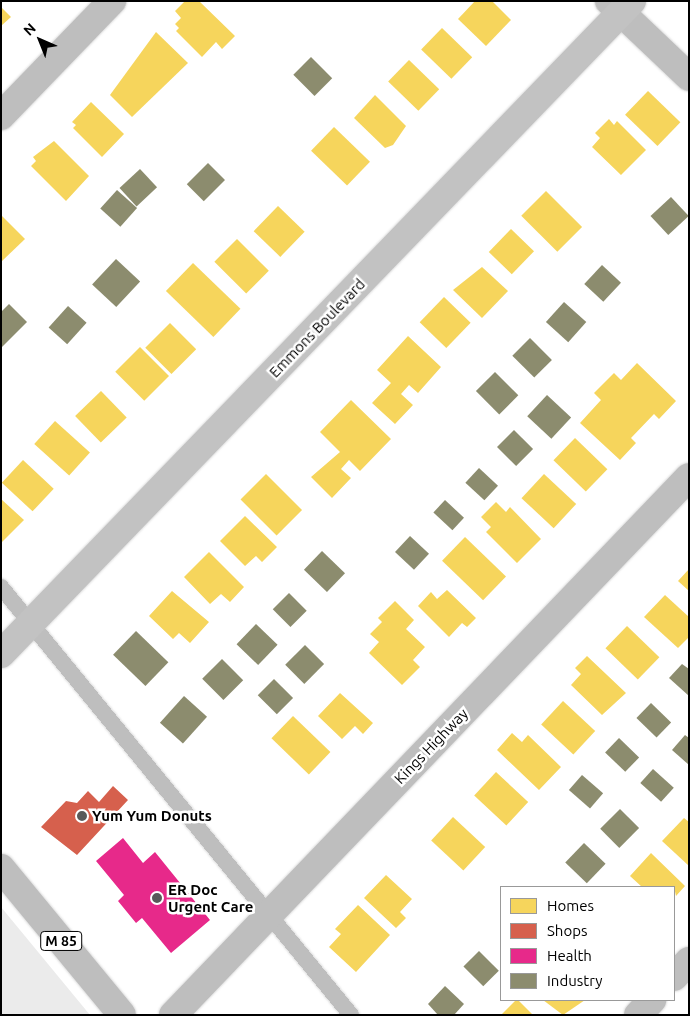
<!DOCTYPE html>
<html>
<head>
<meta charset="utf-8">
<style>
	body { margin:0 }
	#map { position:relative; width:690px; height:1016px; overflow:hidden; background:#fff; font-family:Ubuntu,sans-serif }
	div>[style] { position:absolute }
	.green>* { inset:0; background:#ebebeb }
	.homes>* { inset:0; background:#f6d55c; transform-origin:0 0 }
	.shops>* { inset:0; background:#d6604d }
	.health>* { inset:0; background:#e7298a }
	.industry>* { inset:0; background:#8c8c6e; transform-origin:0 0 }
	.roads { filter:drop-shadow(0 0 1px #dbdbdb) drop-shadow(0 0 1px #dbdbdb) }
	.lane>* { height:16px; margin:-8px; padding:0 8px; transform-origin:8px; border-radius:8px; background:#bebebe }
	.street>* { height:28px; margin:-14px; padding:0 14px; transform-origin:14px; border-radius:14px; background:#bebebe }
	.secondary>* { height:28px; margin:-14px; padding:0 14px; transform-origin:14px; border-radius:14px; background:#c2c2c2 }
	.primary>* { height:28px; margin:-14px; padding:0 14px; transform-origin:14px; border-radius:14px; background:#bebebe }
	.dots>* { width:14px; height:14px; translate:-50% -50%; box-sizing:border-box; border:2px solid #fff; border-radius:50% }
	span { translate:-50% -50%; white-space:nowrap; text-align:center; line-height:1.15; -webkit-text-stroke:5px #fff; paint-order:stroke }
	.shield-label span { padding:1px 4px; background:#fff; border:1px solid; border-radius:4px; -webkit-text-stroke-width:0 }
	.shield-label { font-size:14px; color:#000; font-weight:700 }
	.street-label { font-size:15px; color:#000 }
	.poi-label { font-size:15px; color:#000; font-weight:700 }
	.left { translate:0 -50%; text-align:left }
	.frame { position:absolute; inset:0; border:2px solid #000; pointer-events:none }
	.legend { position:absolute; left:500px; top:886px; width:175px; height:115px; box-sizing:border-box; background:#fff; border:1px solid #999; margin:0; padding:6px 9px; list-style:none; font-size:15px; color:#000 }
	.legend li { display:flex; align-items:center; gap:10px; height:25px }
	.legend b { width:25px; border:1px solid #999 }
	.north { position:absolute; left:15px; top:15px; width:50px; height:50px; -webkit-text-stroke:4px #fff; paint-order:stroke; rotate:316deg; font-size:14px; font-weight:700; line-height:20px; text-align:center; color:#000 }
	.north::after { content:''; display:block; margin:auto; width:18px; height:22px; background:#000; clip-path:polygon(50% 0,100% 100%,50% 72%,0 100%) }
</style>
</head>
<body>
<div id="map">
	<div class="green">
		<div style="clip-path:polygon(1px 907px,90px 1015px,1px 1015px)"></div>
	</div>
	<div class="homes">
		<div style="clip-path:polygon(185px 1px,199px 1px,235px 36px,222px 49px,216px 42px,202px 57px,176px 31px,179px 28px,175px 24px,181px 18px,175px 11px)"></div>
		<div style="clip-path:polygon(475px 1px,492px 1px,511px 20px,486px 46px,458px 19px)"></div>
		<div style="clip-path:polygon(1px 7px,11px 17px,1px 26px)"></div>
		<div style="left:442px;top:28px;width:42px;height:30px;rotate:44deg"></div>
		<div style="clip-path:polygon(156px 32px,188px 63px,132px 117px,110px 95px)"></div>
		<div style="left:409px;top:60px;width:42px;height:30px;rotate:44deg"></div>
		<div style="left:648px;top:91px;width:45px;height:33px;rotate:44deg"></div>
		<div style="clip-path:polygon(375px 95px,406px 126px,393px 145px,385px 148px,354px 118px)"></div>
		<div style="clip-path:polygon(91px 102px,124px 134px,102px 157px,73px 128px,76px 125px,72px 122px)"></div>
		<div style="clip-path:polygon(609px 119px,614px 125px,617px 121px,646px 150px,621px 175px,592px 147px,600px 138px,595px 133px)"></div>
		<div style="left:334px;top:127px;width:50px;height:33px;rotate:44deg"></div>
		<div style="clip-path:polygon(54px 141px,89px 176px,66px 201px,31px 166px,36px 161px,33px 157px)"></div>
		<div style="left:546px;top:191px;width:51px;height:35px;rotate:45deg"></div>
		<div style="left:278px;top:206px;width:37px;height:35px;rotate:44deg"></div>
		<div style="clip-path:polygon(1px 215px,25px 239px,1px 262px)"></div>
		<div style="left:511px;top:229px;width:32px;height:32px;rotate:44deg"></div>
		<div style="left:237px;top:239px;width:45px;height:32px;rotate:45deg"></div>
		<div style="left:193px;top:263px;width:66px;height:39px;rotate:44deg"></div>
		<div style="clip-path:polygon(482px 267px,508px 291px,482px 318px,453px 290px)"></div>
		<div style="left:444px;top:297px;width:37px;height:35px;rotate:44deg"></div>
		<div style="left:170px;top:323px;width:37px;height:35px;rotate:45deg"></div>
		<div style="clip-path:polygon(408px 336px,441px 367px,418px 393px,409px 385px,401px 394px,413px 405px,395px 424px,372px 403px,391px 383px,377px 370px)"></div>
		<div style="left:140px;top:347px;width:41px;height:35px;rotate:45deg"></div>
		<div style="clip-path:polygon(637px 363px,676px 401px,659px 419px,654px 414px,631px 438px,636px 443px,620px 460px,580px 423px,601px 400px,594px 393px,614px 373px,621px 380px)"></div>
		<div style="left:101px;top:391px;width:37px;height:36px;rotate:46deg"></div>
		<div style="clip-path:polygon(351px 400px,391px 439px,360px 471px,349px 460px,341px 469px,351px 478px,332px 498px,311px 477px,340px 452px,320px 432px)"></div>
		<div style="left:55px;top:421px;width:47px;height:31px;rotate:42deg"></div>
		<div style="left:575px;top:438px;width:45px;height:31px;rotate:44deg"></div>
		<div style="left:23px;top:460px;width:42px;height:31px;rotate:43deg"></div>
		<div style="left:266px;top:474px;width:51px;height:36px;rotate:45deg"></div>
		<div style="left:544px;top:474px;width:44px;height:33px;rotate:43deg"></div>
		<div style="clip-path:polygon(1px 499px,24px 520px,1px 543px)"></div>
		<div style="clip-path:polygon(496px 502px,506px 512px,510px 507px,541px 539px,517px 563px,486px 532px,491px 527px,481px 517px)"></div>
		<div style="clip-path:polygon(245px 516px,277px 547px,262px 562px,256px 556px,245px 566px,220px 541px)"></div>
		<div style="left:465px;top:537px;width:57px;height:33px;rotate:44deg"></div>
		<div style="clip-path:polygon(209px 552px,244px 587px,230px 602px,221px 594px,210px 604px,184px 577px)"></div>
		<div style="clip-path:polygon(689px 569px,689px 591px,678px 581px)"></div>
		<div style="clip-path:polygon(447px 590px,476px 618px,467px 627px,462px 623px,449px 637px,418px 606px,431px 592px,437px 599px)"></div>
		<div style="clip-path:polygon(172px 591px,209px 622px,190px 643px,179px 633px,173px 639px,149px 616px)"></div>
		<div style="clip-path:polygon(665px 595px,689px 617px,689px 637px,678px 648px,644px 617px)"></div>
		<div style="clip-path:polygon(395px 601px,414px 620px,406px 629px,425px 647px,413px 660px,420px 667px,402px 685px,369px 653px,379px 642px,370px 634px,382px 622px,378px 618px)"></div>
		<div style="left:627px;top:626px;width:45px;height:31px;rotate:44deg"></div>
		<div style="clip-path:polygon(587px 656px,626px 693px,602px 715px,571px 685px,581px 674px,575px 668px)"></div>
		<div style="clip-path:polygon(340px 693px,373px 723px,363px 734px,355px 726px,342px 739px,318px 716px)"></div>
		<div style="left:563px;top:701px;width:44px;height:32px;rotate:43deg"></div>
		<div style="left:293px;top:716px;width:52px;height:31px;rotate:44deg"></div>
		<div style="clip-path:polygon(512px 733px,522px 742px,528px 735px,561px 767px,539px 790px,497px 750px)"></div>
		<div style="left:496px;top:772px;width:44px;height:32px;rotate:43deg"></div>
		<div style="left:453px;top:817px;width:44px;height:32px;rotate:43deg"></div>
		<div style="clip-path:polygon(684px 818px,689px 822px,689px 866px,662px 841px)"></div>
		<div style="clip-path:polygon(651px 853px,685px 886px,676px 896px,674px 887px,642px 887px,630px 876px)"></div>
		<div style="clip-path:polygon(386px 875px,412px 899px,400px 912px,406px 918px,396px 928px,364px 898px)"></div>
		<div style="clip-path:polygon(358px 905px,390px 935px,356px 972px,329px 947px,341px 934px,335px 929px)"></div>
		<div style="clip-path:polygon(516px 1000px,518px 1000px,533px 1015px,501px 1015px)"></div>
		<div style="clip-path:polygon(543px 1000px,585px 1000px,563px 1015px)"></div>
	</div>
	<div class="shops">
		<div style="clip-path:polygon(113px 786px,128px 800px,77px 855px,41px 827px,66px 801px,77px 803px,88px 791px,99px 802px)"></div>
	</div>
	<div class="health">
		<div style="clip-path:polygon(123px 838px,143px 863px,155px 852px,210px 920px,171px 953px,142px 918px,136px 923px,118px 901px,124px 895px,96px 861px)"></div>
	</div>
	<div class="industry">
		<div style="left:311px;top:57px;width:30px;height:25px;rotate:45deg"></div>
		<div style="left:208px;top:163px;width:24px;height:30px;rotate:45deg"></div>
		<div style="left:140px;top:169px;width:25px;height:28px;rotate:47deg"></div>
		<div style="left:117px;top:190px;width:27px;height:25px;rotate:42deg"></div>
		<div style="left:671px;top:197px;width:26px;height:28px;rotate:47deg"></div>
		<div style="left:116px;top:259px;width:33px;height:35px;rotate:43deg"></div>
		<div style="left:602px;top:265px;width:26px;height:26px;rotate:43deg"></div>
		<div style="left:564px;top:302px;width:30px;height:27px;rotate:42deg"></div>
		<div style="clip-path:polygon(9px 304px,27px 322px,1px 348px,1px 312px)"></div>
		<div style="left:68px;top:306px;width:25px;height:29px;rotate:42deg"></div>
		<div style="left:530px;top:338px;width:31px;height:25px;rotate:45deg"></div>
		<div style="left:495px;top:372px;width:33px;height:27px;rotate:45deg"></div>
		<div style="left:547px;top:395px;width:33px;height:29px;rotate:43deg"></div>
		<div style="left:514px;top:430px;width:27px;height:24px;rotate:45deg"></div>
		<div style="left:479px;top:468px;width:26px;height:20px;rotate:43deg"></div>
		<div style="left:445px;top:500px;width:26px;height:17px;rotate:43deg"></div>
		<div style="left:410px;top:536px;width:26px;height:22px;rotate:43deg"></div>
		<div style="left:322px;top:551px;width:32px;height:26px;rotate:44deg"></div>
		<div style="left:289px;top:593px;width:25px;height:23px;rotate:45deg"></div>
		<div style="left:256px;top:624px;width:30px;height:28px;rotate:44deg"></div>
		<div style="left:136px;top:631px;width:45px;height:33px;rotate:44deg"></div>
		<div style="left:305px;top:645px;width:27px;height:28px;rotate:45deg"></div>
		<div style="left:222px;top:659px;width:30px;height:28px;rotate:45deg"></div>
		<div style="clip-path:polygon(682px 664px,689px 669px,689px 696px,669px 678px)"></div>
		<div style="left:274px;top:679px;width:27px;height:23px;rotate:45deg"></div>
		<div style="left:184px;top:696px;width:31px;height:36px;rotate:42deg"></div>
		<div style="left:651px;top:703px;width:28px;height:21px;rotate:44deg"></div>
		<div style="clip-path:polygon(685px 735px,689px 738px,689px 765px,672px 750px)"></div>
		<div style="left:619px;top:738px;width:28px;height:20px;rotate:44deg"></div>
		<div style="left:653px;top:769px;width:28px;height:19px;rotate:42deg"></div>
		<div style="left:582px;top:775px;width:28px;height:20px;rotate:41deg"></div>
		<div style="left:620px;top:809px;width:27px;height:28px;rotate:45deg"></div>
		<div style="left:584px;top:843px;width:30px;height:27px;rotate:44deg"></div>
		<div style="left:479px;top:951px;width:28px;height:22px;rotate:45deg"></div>
		<div style="clip-path:polygon(445px 986px,464px 1004px,454px 1015px,438px 1015px,428px 1004px)"></div>
	</div>
	<div class="roads">
		<div class="lane">
			<div style="left:1px;top:587px;width:553px;rotate:50.73deg"></div>
		</div>
		<div class="street">
			<div style="left:609px;top:1px;width:110px;rotate:43.5deg"></div>
			<div style="left:1px;top:116px;width:160px;rotate:-46deg"></div>
			<div style="left:674px;top:977px;width:22px;rotate:-47deg"></div>
			<div style="left:173px;top:1015px;width:745px;rotate:-46.2deg"></div>
			<div style="left:638px;top:1015px;width:21px;rotate:-47deg"></div>
		</div>
		<div class="secondary">
			<div style="left:1px;top:654px;width:908px;rotate:-45.98deg"></div>
		</div>
		<div class="primary">
			<div style="left:1px;top:868px;width:190px;rotate:50.5deg"></div>
		</div>
	</div>
	<div class="dots">
		<div style="left:82px;top:816px;background:#595959"></div>
		<div style="left:157px;top:898px;background:#595959"></div>
	</div>
	<div class="shield-label">
		<span style="left:61px;top:941px">M 85</span>
	</div>
	<div class="street-label">
		<span style="left:317px;top:328px;rotate:-46deg">Emmons Boulevard</span>
		<span style="left:431px;top:746px;rotate:-46deg">Kings Highway</span>
	</div>
	<div class="poi-label">
		<span class="left" style="left:92px;top:816px">Yum Yum Donuts</span>
		<span class="left" style="left:168px;top:898px">ER Doc<br>Urgent Care</span>
	</div>
	<div class="frame"></div>
	<ul class="legend">
	<li><b style="height:14px;background:#f6d55c"></b>Homes</li>
	<li><b style="height:14px;background:#d6604d"></b>Shops</li>
	<li><b style="height:14px;background:#e7298a"></b>Health</li>
	<li><b style="height:14px;background:#8c8c6e"></b>Industry</li>
	</ul>
	<div class="north">N</div>
</div>
</body>
</html>
